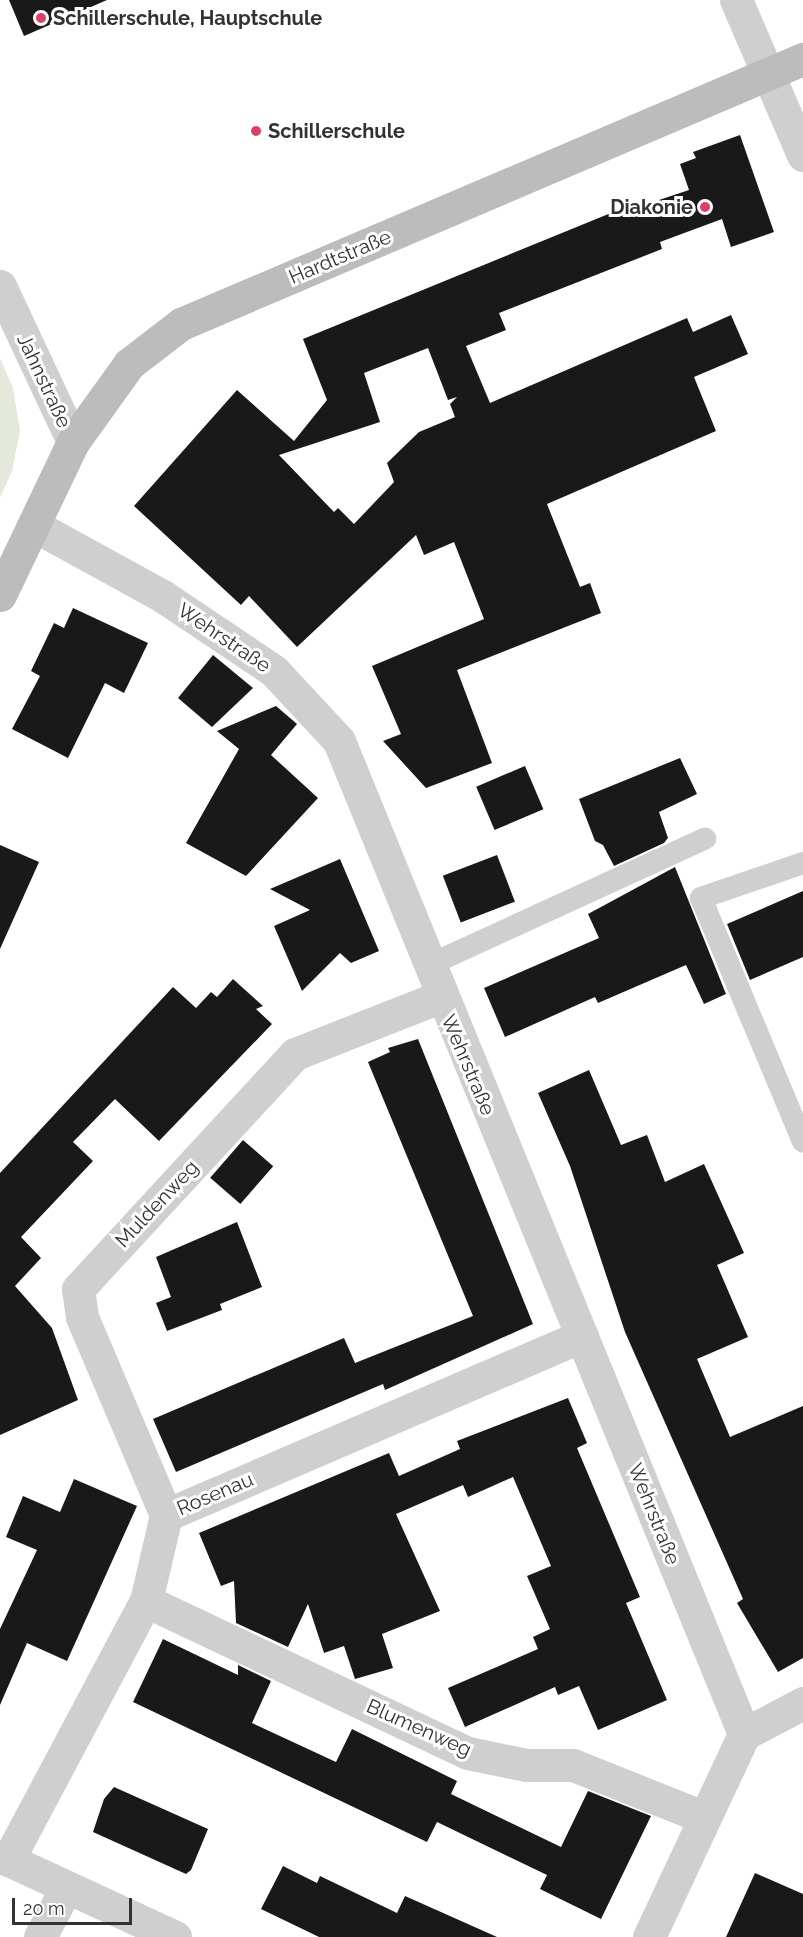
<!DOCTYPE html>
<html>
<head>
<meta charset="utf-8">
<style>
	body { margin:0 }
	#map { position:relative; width:803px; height:1937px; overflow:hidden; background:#fff; font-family:Raleway,sans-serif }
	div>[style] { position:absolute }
	.green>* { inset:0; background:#e4e9dc }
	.building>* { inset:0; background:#191919; transform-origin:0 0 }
	.lane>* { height:22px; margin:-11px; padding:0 11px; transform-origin:11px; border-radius:11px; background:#cfcfcf }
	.street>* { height:33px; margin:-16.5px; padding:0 16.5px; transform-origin:16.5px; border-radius:16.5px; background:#cfcfcf }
	.secondary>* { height:33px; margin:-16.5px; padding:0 16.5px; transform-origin:16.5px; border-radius:16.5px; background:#bcbcbc }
	.dots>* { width:16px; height:16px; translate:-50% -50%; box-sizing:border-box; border:3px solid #fff; border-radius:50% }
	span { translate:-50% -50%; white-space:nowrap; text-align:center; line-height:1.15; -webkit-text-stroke:6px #fff; paint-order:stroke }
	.poi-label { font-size:20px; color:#323232; font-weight:700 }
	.left { translate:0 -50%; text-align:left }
	.right { translate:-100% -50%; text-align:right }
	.street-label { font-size:20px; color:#323232 }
	.scale { position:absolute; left:12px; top:1898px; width:120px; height:27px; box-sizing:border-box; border:3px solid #323232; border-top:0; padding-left:8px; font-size:18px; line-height:21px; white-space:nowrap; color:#323232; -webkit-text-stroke:4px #fff; paint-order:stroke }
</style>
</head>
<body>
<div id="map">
	<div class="green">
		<div style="clip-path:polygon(0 358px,13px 388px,20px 431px,12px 471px,0 498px)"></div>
	</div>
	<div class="building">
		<div style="clip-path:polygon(9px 0,107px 0,24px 36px)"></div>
		<div style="clip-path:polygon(evenodd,740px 135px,774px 232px,731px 247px,722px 219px,660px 242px,662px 249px,499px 313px,506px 330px,466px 346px,490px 403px,687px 318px,693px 332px,731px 315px,748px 354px,694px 377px,716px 431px,547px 504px,580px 587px,590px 583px,601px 613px,457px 670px,492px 763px,426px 788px,383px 741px,401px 734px,372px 666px,484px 619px,454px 542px,424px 555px,416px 535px,297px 647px,249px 596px,241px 605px,134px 506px,237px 390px,294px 441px,327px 400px,303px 339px,628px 206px,629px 210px,689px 190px,680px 164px,696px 158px,693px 152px,740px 135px,428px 348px,448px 400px,457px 397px,450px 404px,455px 417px,419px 432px,387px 463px,394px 482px,354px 524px,338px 508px,334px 512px,279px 455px,380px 422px,364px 373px,428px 348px)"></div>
		<div style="clip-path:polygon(73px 608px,148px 643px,124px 693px,105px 683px,68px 758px,12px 729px,40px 676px,31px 671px,54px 623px,64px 628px)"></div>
		<div style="clip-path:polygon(213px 655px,253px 688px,212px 727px,178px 698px)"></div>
		<div style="clip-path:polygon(276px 706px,297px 724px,271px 755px,318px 798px,246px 876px,186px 843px,239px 749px,217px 731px)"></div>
		<div style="clip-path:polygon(680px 758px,697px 794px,659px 812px,668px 838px,664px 843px,614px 866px,603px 845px,595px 841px,579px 799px)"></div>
		<div style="left:525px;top:766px;width:47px;height:53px;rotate:67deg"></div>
		<div style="clip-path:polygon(0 845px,39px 862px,0 949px)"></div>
		<div style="left:497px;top:855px;width:50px;height:58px;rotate:69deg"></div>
		<div style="clip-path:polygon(340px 859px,379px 951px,351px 963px,340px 953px,302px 991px,274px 926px,310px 910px,270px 889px)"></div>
		<div style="clip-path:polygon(675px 867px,726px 994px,704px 1004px,686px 965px,598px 1003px,595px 997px,505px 1037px,484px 988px,599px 938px,588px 914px)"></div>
		<div style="clip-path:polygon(803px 891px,803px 957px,750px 980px,727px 924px)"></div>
		<div style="clip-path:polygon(233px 979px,263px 1006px,256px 1009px,272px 1024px,159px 1141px,115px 1099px,73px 1142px,93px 1161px,21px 1237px,41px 1258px,15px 1286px,52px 1328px,78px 1400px,0 1435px,0 1173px,173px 987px,196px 1008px,211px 992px,217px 997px)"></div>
		<div style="clip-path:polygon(418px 1039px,533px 1324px,385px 1390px,383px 1384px,176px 1472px,153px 1419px,344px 1338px,355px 1363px,473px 1316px,368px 1062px,390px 1052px,388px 1048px)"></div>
		<div style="clip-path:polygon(589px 1070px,621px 1145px,647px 1135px,665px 1182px,704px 1164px,744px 1253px,717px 1265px,748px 1337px,697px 1359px,730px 1437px,803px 1406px,803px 1658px,778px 1672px,737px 1603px,743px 1599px,625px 1332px,570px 1166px,538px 1093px)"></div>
		<div style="left:243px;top:1140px;width:40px;height:50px;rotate:41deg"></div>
		<div style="clip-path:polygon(237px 1222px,262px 1287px,220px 1304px,222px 1310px,167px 1331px,156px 1303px,171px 1297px,156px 1257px)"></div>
		<div style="clip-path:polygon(568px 1398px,587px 1443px,577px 1448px,640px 1597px,626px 1603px,667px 1700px,598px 1730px,579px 1686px,558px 1695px,555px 1687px,465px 1727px,448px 1688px,538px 1649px,533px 1637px,550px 1629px,527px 1576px,551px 1566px,513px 1477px,468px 1497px,463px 1485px,396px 1514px,440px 1611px,382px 1634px,393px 1668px,355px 1679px,344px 1646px,324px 1653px,308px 1604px,288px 1647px,236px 1623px,234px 1581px,221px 1586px,199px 1533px,389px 1453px,399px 1476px,460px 1449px,457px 1441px)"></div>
		<div style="clip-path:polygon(74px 1479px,137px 1506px,67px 1661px,27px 1643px,0 1705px,0 1629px,37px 1550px,6px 1537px,23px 1496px,60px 1512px)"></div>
		<div style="clip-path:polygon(163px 1639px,238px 1675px,238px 1665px,271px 1681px,252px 1723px,336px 1762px,352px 1729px,457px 1781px,451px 1794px,561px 1847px,588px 1791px,651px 1816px,601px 1919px,540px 1889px,547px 1875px,437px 1822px,427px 1842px,133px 1702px)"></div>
		<div style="clip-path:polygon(114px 1787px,208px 1829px,191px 1870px,186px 1874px,93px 1832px,104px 1799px)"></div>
		<div style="clip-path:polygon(283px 1866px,317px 1883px,320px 1876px,397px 1913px,405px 1896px,497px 1937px,319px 1937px,261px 1909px)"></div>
		<div style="clip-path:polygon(755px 1873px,803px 1894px,803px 1937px,726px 1937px)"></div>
	</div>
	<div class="lane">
		<div style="left:803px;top:863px;width:108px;rotate:161.1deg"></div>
		<div style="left:701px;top:898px;width:264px;rotate:67.3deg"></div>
		<div style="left:427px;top:966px;width:306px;rotate:-24.6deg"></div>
	</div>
	<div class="street">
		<div style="left:736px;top:0;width:169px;rotate:66.6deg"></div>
		<div style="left:0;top:286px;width:172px;rotate:64.9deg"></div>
		<div style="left:35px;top:526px;width:147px;rotate:28.8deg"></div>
		<div style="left:164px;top:597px;width:133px;rotate:33.9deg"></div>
		<div style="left:274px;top:671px;width:96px;rotate:47.1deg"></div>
		<div style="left:339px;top:741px;width:1072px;rotate:67.81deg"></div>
		<div style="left:166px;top:1515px;width:215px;rotate:-113deg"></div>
		<div style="left:82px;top:1317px;width:28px;rotate:-98deg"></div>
		<div style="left:78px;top:1289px;width:320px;rotate:-47.3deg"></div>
		<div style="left:295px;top:1054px;width:156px;rotate:-21.5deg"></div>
		<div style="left:146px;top:1601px;width:356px;rotate:25.3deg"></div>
		<div style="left:468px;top:1753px;width:59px;rotate:11.7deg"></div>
		<div style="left:526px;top:1765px;width:47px"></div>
		<div style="left:573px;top:1765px;width:140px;rotate:21.8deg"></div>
		<div style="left:744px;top:1734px;width:67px;rotate:-27.7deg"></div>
		<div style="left:0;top:1856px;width:193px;rotate:24.8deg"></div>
		<div style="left:8px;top:1860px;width:293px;rotate:-62deg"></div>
		<div style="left:146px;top:1601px;width:88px;rotate:-76.9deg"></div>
		<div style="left:166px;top:1515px;width:453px;rotate:-23.3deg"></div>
		<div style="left:40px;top:1937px;width:55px;rotate:-62deg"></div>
		<div style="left:649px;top:1937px;width:224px;rotate:-64.9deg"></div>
	</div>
	<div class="secondary">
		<div style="left:0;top:595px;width:170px;rotate:-64.5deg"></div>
		<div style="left:73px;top:442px;width:96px;rotate:-54.3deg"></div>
		<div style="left:129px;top:364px;width:66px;rotate:-37.6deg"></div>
		<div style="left:181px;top:324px;width:676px;rotate:-23.08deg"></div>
	</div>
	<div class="dots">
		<div style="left:41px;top:18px;background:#dd4064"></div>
		<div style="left:256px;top:131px;background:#dd4064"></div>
		<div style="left:705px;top:207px;background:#dd4064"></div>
	</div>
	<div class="poi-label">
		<span class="left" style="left:53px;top:18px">Schillerschule, Hauptschule</span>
		<span class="left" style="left:268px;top:131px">Schillerschule</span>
		<span class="right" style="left:693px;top:207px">Diakonie</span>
	</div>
	<div class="street-label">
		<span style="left:340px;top:257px;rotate:-23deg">Hardtstraße</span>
		<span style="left:44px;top:381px;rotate:65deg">Jahnstraße</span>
		<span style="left:224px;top:638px;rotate:34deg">Wehrstraße</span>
		<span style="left:468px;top:1065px;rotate:67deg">Wehrstraße</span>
		<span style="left:157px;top:1204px;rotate:-47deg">Muldenweg</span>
		<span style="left:215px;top:1494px;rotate:-23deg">Rosenau</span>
		<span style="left:654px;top:1514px;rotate:68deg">Wehrstraße</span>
		<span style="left:419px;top:1728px;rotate:24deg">Blumenweg</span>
	</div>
	<div class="scale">20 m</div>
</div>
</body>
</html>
